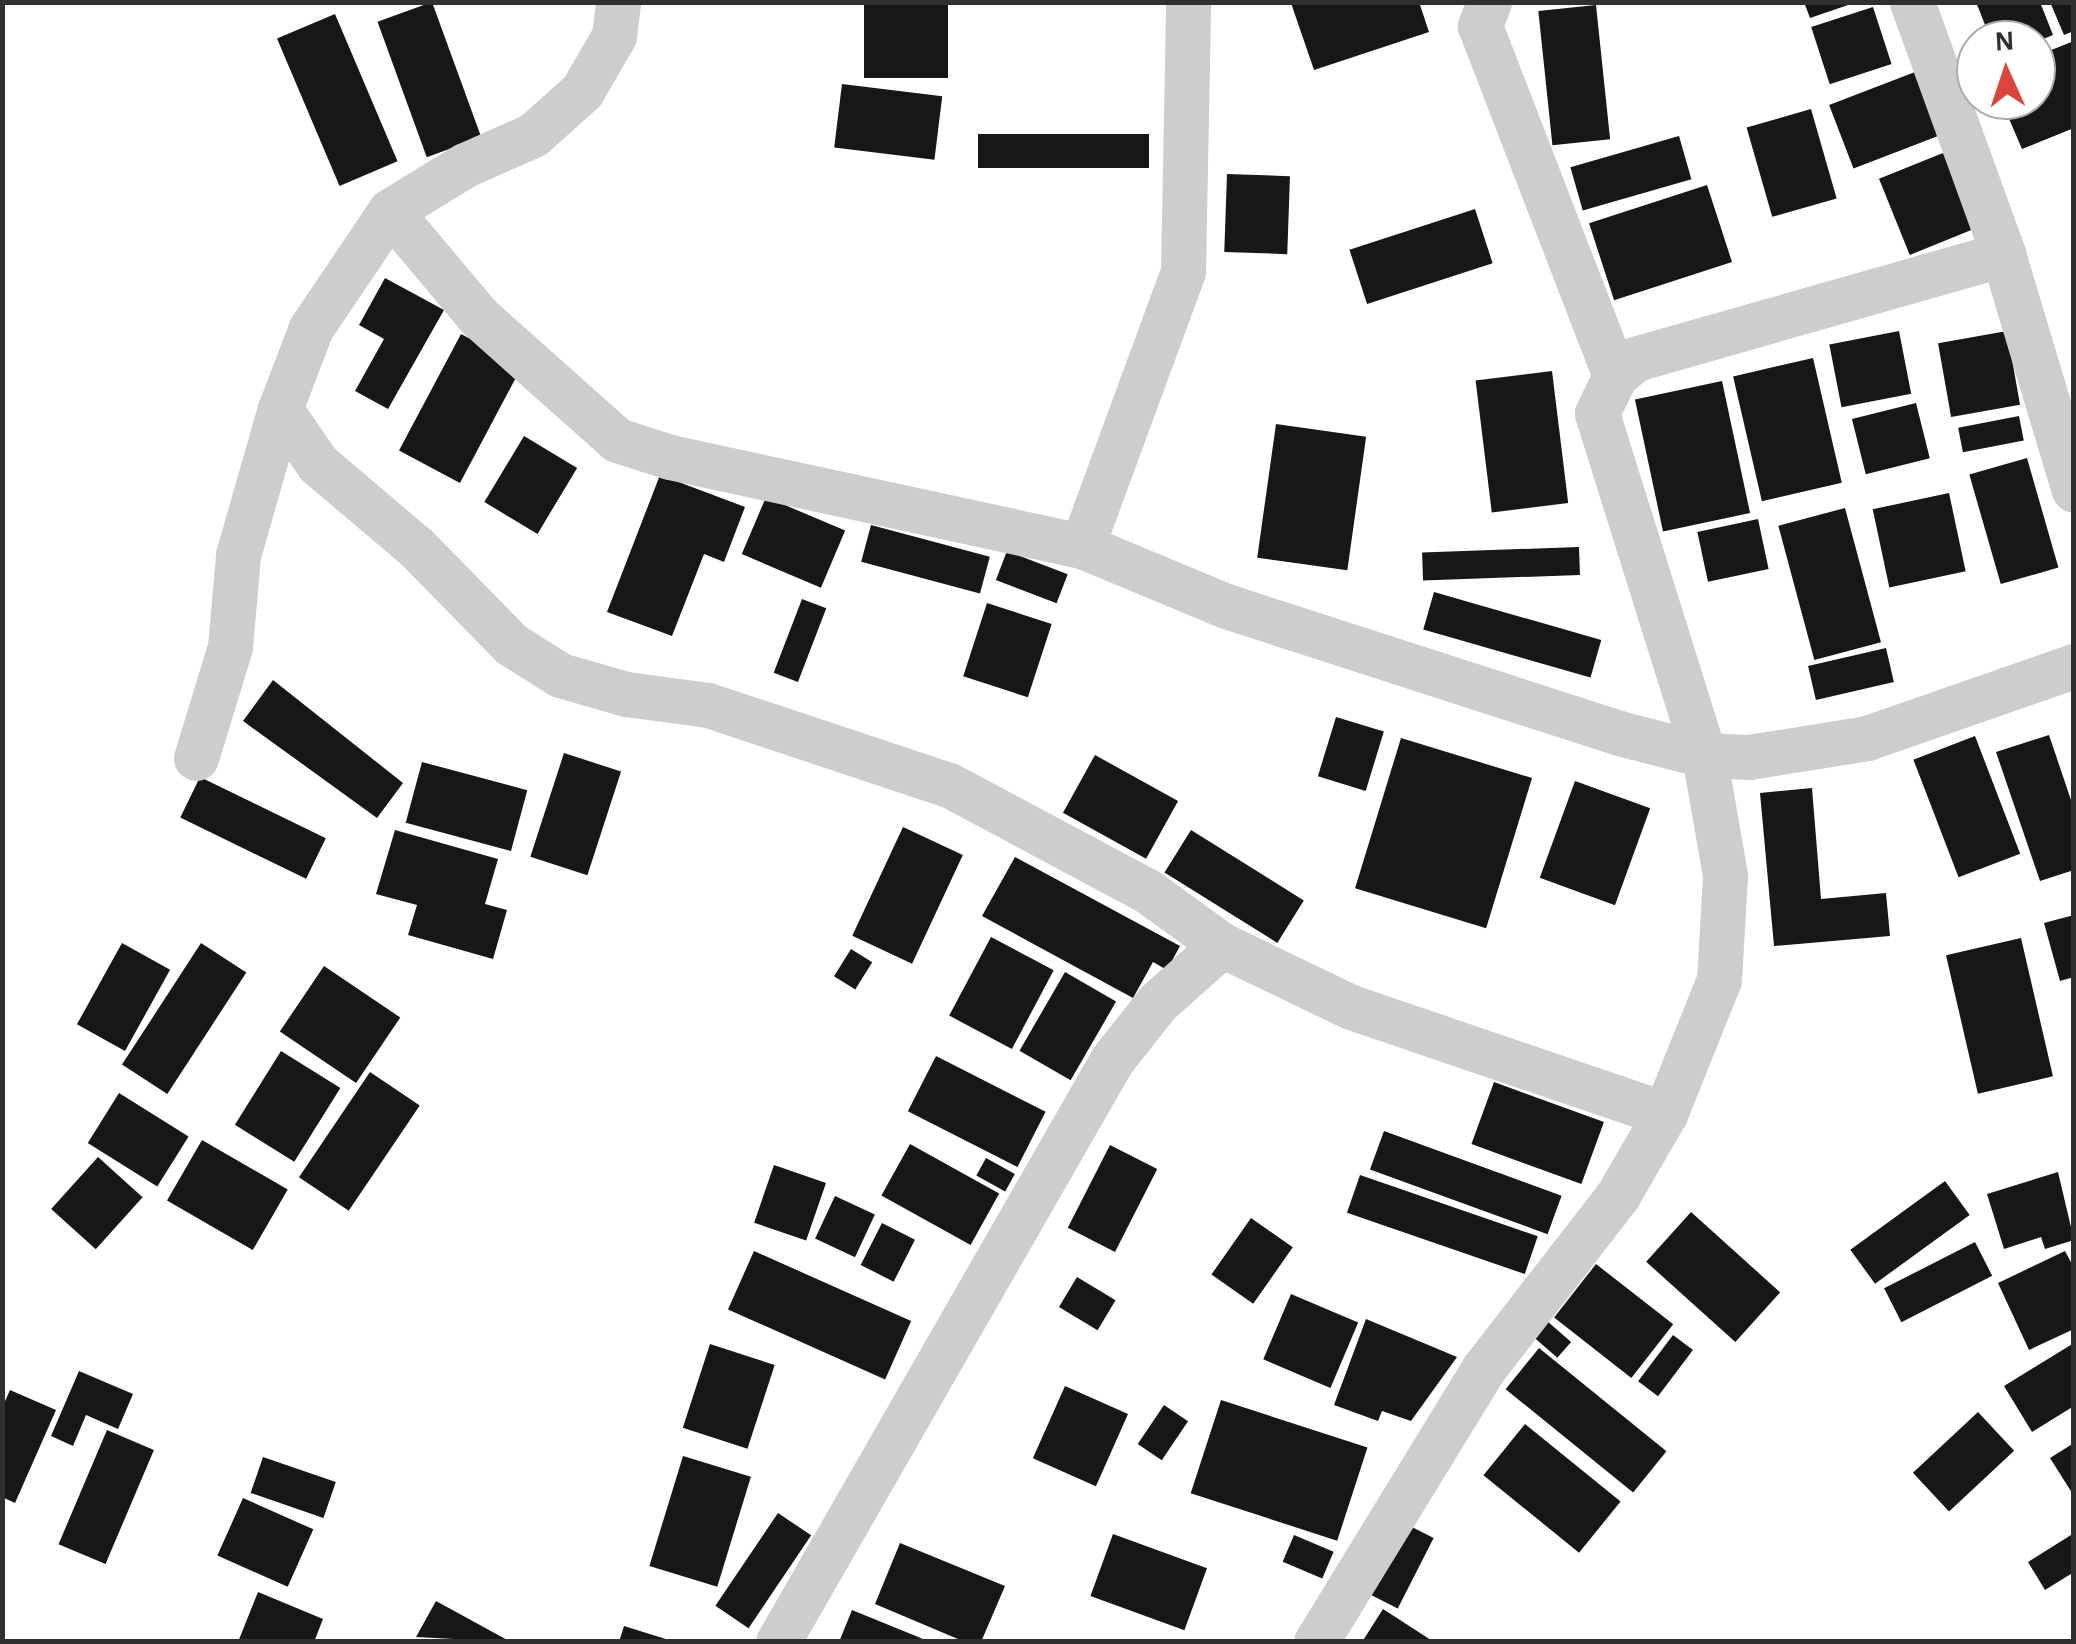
<!DOCTYPE html>
<html>
<head>
<meta charset="utf-8">
<style>
	body { margin:0 }
	#map { position:relative; width:2076px; height:1644px; overflow:hidden; background:#fff; font-family:"Alegreya Sans",sans-serif }
	div>[style] { position:absolute }
	.building>* { inset:0; background:#171717; transform-origin:0 0 }
	.minor>* { height:45px; margin:-22.5px; padding:0 22.5px; transform-origin:22.5px; border-radius:22.5px; background:#cdcdcd }
	span { translate:-50% -50%; white-space:nowrap; text-align:center; line-height:1.15; -webkit-text-stroke:10px #fff; paint-order:stroke }
	.frame { position:absolute; inset:0; border:5px solid #303030; pointer-events:none }
	.north { position:absolute; left:1956px; top:20px; width:100px; height:100px; box-sizing:border-box; background:#fff; border:2px solid #acacac; border-radius:50%; rotate:357deg; font-size:28px; font-weight:700; line-height:40px; text-align:center; color:#303030 }
	.north::after { content:''; display:block; margin:auto; width:35px; height:45px; background:#dc453d; clip-path:polygon(50% 0,100% 100%,50% 72%,0 100%) }
</style>
</head>
<body>
<div id="map">
	<div class="building">
		<div style="left:432px;top:2px;width:144px;height:58px;rotate:70deg"></div>
		<div style="left:864px;top:2px;width:84px;height:76px"></div>
		<div style="clip-path:polygon(1419px 2px,1429px 32px,1314px 70px,1291px 3px)"></div>
		<div style="clip-path:polygon(1804px 2px,1854px 2px,1854px 3px,1810px 18px)"></div>
		<div style="clip-path:polygon(1976px 2px,2040px 2px,2053px 35px,2036px 42px,1991px 40px)"></div>
		<div style="clip-path:polygon(2050px 2px,2074px 2px,2074px 31px,2064px 35px)"></div>
		<div style="left:1596px;top:5px;width:135px;height:58px;rotate:84deg"></div>
		<div style="left:1873px;top:7px;width:60px;height:65px;rotate:72deg"></div>
		<div style="left:335px;top:14px;width:160px;height:63px;rotate:67deg"></div>
		<div style="clip-path:polygon(2074px 41px,2074px 128px,2022px 149px,2001px 100px,2036px 100px,2036px 56px)"></div>
		<div style="left:1915px;top:72px;width:68px;height:92px;rotate:69deg"></div>
		<div style="left:842px;top:84px;width:101px;height:64px;rotate:7deg"></div>
		<div style="left:1811px;top:109px;width:93px;height:67px;rotate:74deg"></div>
		<div style="left:978px;top:134px;width:171px;height:34px"></div>
		<div style="left:1679px;top:136px;width:45px;height:113px;rotate:74deg"></div>
		<div style="left:1943px;top:153px;width:82px;height:69px;rotate:68deg"></div>
		<div style="left:1227px;top:174px;width:63px;height:78px;rotate:2deg"></div>
		<div style="left:1707px;top:185px;width:81px;height:124px;rotate:72deg"></div>
		<div style="left:1475px;top:209px;width:57px;height:132px;rotate:72deg"></div>
		<div style="clip-path:polygon(385px 278px,444px 310px,388px 409px,355px 391px,384px 339px,359px 325px)"></div>
		<div style="left:1899px;top:331px;width:64px;height:71px;rotate:79deg"></div>
		<div style="left:2007px;top:331px;width:75px;height:70px;rotate:80deg"></div>
		<div style="left:461px;top:334px;width:69px;height:132px;rotate:28deg"></div>
		<div style="left:1813px;top:358px;width:128px;height:82px;rotate:77deg"></div>
		<div style="left:1552px;top:371px;width:133px;height:77px;rotate:83deg"></div>
		<div style="left:1722px;top:381px;width:135px;height:89px;rotate:78deg"></div>
		<div style="left:1916px;top:403px;width:57px;height:66px;rotate:76deg"></div>
		<div style="left:2019px;top:416px;width:25px;height:62px;rotate:79deg"></div>
		<div style="left:1276px;top:424px;width:91px;height:135px;rotate:8deg"></div>
		<div style="left:524px;top:436px;width:62px;height:77px;rotate:31deg"></div>
		<div style="left:2027px;top:458px;width:114px;height:60px;rotate:74deg"></div>
		<div style="clip-path:polygon(660px 475px,745px 507px,724px 562px,704px 554px,672px 636px,607px 612px)"></div>
		<div style="left:1949px;top:493px;width:80px;height:78px;rotate:78deg"></div>
		<div style="left:766px;top:497px;width:86px;height:62px;rotate:23deg"></div>
		<div style="left:1845px;top:508px;width:139px;height:69px;rotate:75deg"></div>
		<div style="left:1758px;top:519px;width:51px;height:62px;rotate:78deg"></div>
		<div style="left:871px;top:525px;width:123px;height:38px;rotate:15deg"></div>
		<div style="left:1579px;top:547px;width:28px;height:157px;rotate:88deg"></div>
		<div style="left:1007px;top:551px;width:65px;height:31px;rotate:21deg"></div>
		<div style="left:1434px;top:592px;width:174px;height:39px;rotate:16deg"></div>
		<div style="left:802px;top:599px;width:26px;height:79px;rotate:21deg"></div>
		<div style="left:987px;top:603px;width:68px;height:77px;rotate:18deg"></div>
		<div style="left:1886px;top:648px;width:35px;height:80px;rotate:77deg"></div>
		<div style="clip-path:polygon(273px 680px,403px 783px,377px 818px,243px 721px)"></div>
		<div style="left:1336px;top:717px;width:50px;height:62px;rotate:17deg"></div>
		<div style="clip-path:polygon(2049px 735px,2074px 809px,2074px 870px,2040px 881px,1996px 752px)"></div>
		<div style="left:1975px;top:736px;width:126px;height:66px;rotate:69deg"></div>
		<div style="left:1401px;top:738px;width:137px;height:157px;rotate:17deg"></div>
		<div style="left:564px;top:753px;width:60px;height:109px;rotate:18deg"></div>
		<div style="left:1095px;top:755px;width:95px;height:66px;rotate:29deg"></div>
		<div style="left:422px;top:762px;width:109px;height:63px;rotate:15deg"></div>
		<div style="left:200px;top:777px;width:140px;height:45px;rotate:26deg"></div>
		<div style="left:1575px;top:781px;width:80px;height:103px;rotate:20deg"></div>
		<div style="clip-path:polygon(1812px 788px,1821px 899px,1886px 893px,1890px 936px,1774px 946px,1760px 793px)"></div>
		<div style="left:903px;top:827px;width:66px;height:120px;rotate:25deg"></div>
		<div style="clip-path:polygon(395px 830px,498px 859px,485px 904px,507px 910px,493px 959px,408px 935px,417px 905px,376px 894px)"></div>
		<div style="left:1191px;top:830px;width:133px;height:50px;rotate:32deg"></div>
		<div style="clip-path:polygon(1015px 857px,1180px 946px,1167px 970px,1153px 962px,1133px 998px,982px 916px)"></div>
		<div style="clip-path:polygon(2074px 915px,2074px 977px,2060px 981px,2044px 923px)"></div>
		<div style="left:991px;top:937px;width:71px;height:89px;rotate:28deg"></div>
		<div style="left:2021px;top:938px;width:142px;height:77px;rotate:77deg"></div>
		<div style="left:122px;top:943px;width:55px;height:93px;rotate:29deg"></div>
		<div style="left:201px;top:943px;width:54px;height:145px;rotate:33deg"></div>
		<div style="left:851px;top:949px;width:25px;height:32px;rotate:32deg"></div>
		<div style="left:324px;top:966px;width:92px;height:79px;rotate:34deg"></div>
		<div style="left:1065px;top:972px;width:59px;height:91px;rotate:30deg"></div>
		<div style="left:281px;top:1051px;width:70px;height:87px;rotate:32deg"></div>
		<div style="left:936px;top:1056px;width:123px;height:62px;rotate:27deg"></div>
		<div style="left:370px;top:1072px;width:60px;height:127px;rotate:34deg"></div>
		<div style="left:1494px;top:1082px;width:117px;height:66px;rotate:20deg"></div>
		<div style="left:119px;top:1093px;width:82px;height:59px;rotate:32deg"></div>
		<div style="left:1384px;top:1131px;width:189px;height:41px;rotate:20deg"></div>
		<div style="left:202px;top:1140px;width:99px;height:70px;rotate:30deg"></div>
		<div style="left:910px;top:1144px;width:102px;height:59px;rotate:29deg"></div>
		<div style="left:1110px;top:1145px;width:53px;height:93px;rotate:27deg"></div>
		<div style="left:98px;top:1157px;width:60px;height:70px;rotate:42deg"></div>
		<div style="left:986px;top:1158px;width:33px;height:20px;rotate:29deg"></div>
		<div style="left:774px;top:1165px;width:55px;height:61px;rotate:19deg"></div>
		<div style="clip-path:polygon(2058px 1172px,2074px 1240px,2045px 1249px,2041px 1237px,2004px 1249px,1987px 1194px)"></div>
		<div style="left:1360px;top:1175px;width:188px;height:40px;rotate:19deg"></div>
		<div style="left:1945px;top:1181px;width:42px;height:117px;rotate:54deg"></div>
		<div style="left:835px;top:1196px;width:44px;height:47px;rotate:25deg"></div>
		<div style="left:1691px;top:1212px;width:120px;height:67px;rotate:42deg"></div>
		<div style="left:1251px;top:1218px;width:51px;height:69px;rotate:35deg"></div>
		<div style="left:882px;top:1223px;width:37px;height:47px;rotate:27deg"></div>
		<div style="left:1975px;top:1242px;width:38px;height:102px;rotate:63deg"></div>
		<div style="left:754px;top:1251px;width:172px;height:64px;rotate:24deg"></div>
		<div style="clip-path:polygon(2065px 1251px,2074px 1268px,2074px 1329px,2029px 1350px,1998px 1283px)"></div>
		<div style="left:1596px;top:1264px;width:98px;height:68px;rotate:38deg"></div>
		<div style="left:1077px;top:1277px;width:45px;height:35px;rotate:31deg"></div>
		<div style="left:1291px;top:1294px;width:73px;height:71px;rotate:23deg"></div>
		<div style="clip-path:polygon(1366px 1319px,1457px 1357px,1411px 1421px,1382px 1411px,1378px 1421px,1334px 1405px)"></div>
		<div style="left:1547px;top:1321px;width:32px;height:21px;rotate:41deg"></div>
		<div style="left:1673px;top:1335px;width:25px;height:58px;rotate:37deg"></div>
		<div style="clip-path:polygon(2074px 1343px,2074px 1406px,2032px 1432px,2004px 1386px)"></div>
		<div style="left:710px;top:1344px;width:68px;height:88px;rotate:18deg"></div>
		<div style="left:1539px;top:1348px;width:164px;height:53px;rotate:39deg"></div>
		<div style="clip-path:polygon(79px 1371px,133px 1394px,118px 1429px,86px 1415px,73px 1446px,51px 1436px)"></div>
		<div style="left:1065px;top:1386px;width:69px;height:79px;rotate:24deg"></div>
		<div style="clip-path:polygon(10px 1390px,56px 1410px,15px 1503px,2px 1497px,2px 1408px)"></div>
		<div style="left:1221px;top:1400px;width:154px;height:98px;rotate:18deg"></div>
		<div style="left:1164px;top:1405px;width:29px;height:47px;rotate:34deg"></div>
		<div style="left:1978px;top:1412px;width:53px;height:89px;rotate:47deg"></div>
		<div style="left:1525px;top:1424px;width:123px;height:66px;rotate:39deg"></div>
		<div style="left:107px;top:1430px;width:51px;height:124px;rotate:23deg"></div>
		<div style="clip-path:polygon(2074px 1443px,2074px 1496px,2050px 1458px)"></div>
		<div style="left:683px;top:1456px;width:71px;height:115px;rotate:17deg"></div>
		<div style="left:263px;top:1457px;width:77px;height:38px;rotate:19deg"></div>
		<div style="left:243px;top:1498px;width:77px;height:63px;rotate:24deg"></div>
		<div style="left:778px;top:1513px;width:40px;height:112px;rotate:34deg"></div>
		<div style="left:1406px;top:1524px;width:31px;height:79px;rotate:27deg"></div>
		<div style="left:1113px;top:1534px;width:100px;height:66px;rotate:20deg"></div>
		<div style="left:1294px;top:1535px;width:43px;height:29px;rotate:23deg"></div>
		<div style="clip-path:polygon(2071px 1535px,2074px 1572px,2045px 1590px,2028px 1562px)"></div>
		<div style="clip-path:polygon(900px 1543px,1005px 1586px,981px 1642px,965px 1642px,875px 1604px)"></div>
		<div style="clip-path:polygon(258px 1592px,323px 1619px,314px 1642px,238px 1642px)"></div>
		<div style="clip-path:polygon(436px 1601px,511px 1642px,416px 1637px)"></div>
		<div style="clip-path:polygon(1383px 1609px,1434px 1642px,1362px 1642px)"></div>
		<div style="clip-path:polygon(852px 1610px,928px 1641px,928px 1642px,839px 1642px)"></div>
		<div style="clip-path:polygon(624px 1626px,672px 1641px,672px 1642px,619px 1642px)"></div>
	</div>
	<div class="minor">
		<div style="left:1489px;top:2px;width:26px;rotate:111deg"></div>
		<div style="left:1480px;top:26px;width:375px;rotate:68.9deg"></div>
		<div style="left:1912px;top:2px;width:268px;rotate:70.1deg"></div>
		<div style="left:2003px;top:254px;width:246px;rotate:73.3deg"></div>
		<div style="left:390px;top:211px;width:137px;rotate:50deg"></div>
		<div style="left:478px;top:316px;width:186px;rotate:41.7deg"></div>
		<div style="left:617px;top:440px;width:56px;rotate:17.8deg"></div>
		<div style="left:670px;top:457px;width:422px;rotate:12.2deg"></div>
		<div style="left:1082px;top:546px;width:156px;rotate:22.6deg"></div>
		<div style="left:1226px;top:606px;width:413px;rotate:17.9deg"></div>
		<div style="left:1619px;top:733px;width:88px;rotate:14.5deg"></div>
		<div style="left:1704px;top:755px;width:45px;rotate:2.5deg"></div>
		<div style="left:1749px;top:757px;width:120px;rotate:-9.1deg"></div>
		<div style="left:1867px;top:738px;width:219px;rotate:-19.2deg"></div>
		<div style="left:280px;top:409px;width:67px;rotate:55.4deg"></div>
		<div style="left:318px;top:464px;width:130px;rotate:40.3deg"></div>
		<div style="left:417px;top:548px;width:134px;rotate:45.6deg"></div>
		<div style="left:511px;top:644px;width:58px;rotate:32.3deg"></div>
		<div style="left:560px;top:675px;width:69px;rotate:16.1deg"></div>
		<div style="left:626px;top:694px;width:83px;rotate:7.6deg"></div>
		<div style="left:708px;top:705px;width:254px;rotate:18.4deg"></div>
		<div style="left:949px;top:785px;width:223px;rotate:28.1deg"></div>
		<div style="left:1146px;top:890px;width:94px;rotate:35.9deg"></div>
		<div style="left:1222px;top:945px;width:87px;rotate:138.3deg"></div>
		<div style="left:1157px;top:1003px;width:73px;rotate:128.3deg"></div>
		<div style="left:1112px;top:1060px;width:671px;rotate:119.85deg"></div>
		<div style="left:1082px;top:546px;width:293px;rotate:-69.8deg"></div>
		<div style="left:1183px;top:271px;width:269px;rotate:-88.9deg"></div>
		<div style="left:196px;top:758px;width:116px;rotate:-73deg"></div>
		<div style="left:230px;top:647px;width:92px;rotate:-85deg"></div>
		<div style="left:238px;top:555px;width:152px;rotate:-74deg"></div>
		<div style="left:280px;top:409px;width:87px;rotate:-69.1deg"></div>
		<div style="left:311px;top:328px;width:141px;rotate:-56deg"></div>
		<div style="left:390px;top:211px;width:88px;rotate:-31.5deg"></div>
		<div style="left:465px;top:165px;width:74px;rotate:-23.8deg"></div>
		<div style="left:533px;top:135px;width:66px;rotate:-41.9deg"></div>
		<div style="left:582px;top:91px;width:64px;rotate:-59.8deg"></div>
		<div style="left:614px;top:36px;width:34px;rotate:-83deg"></div>
		<div style="left:1222px;top:945px;width:143px;rotate:25.7deg"></div>
		<div style="left:1351px;top:1007px;width:332px;rotate:18.8deg"></div>
		<div style="left:1316px;top:1642px;width:321px;rotate:-58.5deg"></div>
		<div style="left:1484px;top:1368px;width:219px;rotate:-52.2deg"></div>
		<div style="left:1618px;top:1195px;width:94px;rotate:-59.9deg"></div>
		<div style="left:1665px;top:1114px;width:144px;rotate:-68.1deg"></div>
		<div style="left:1719px;top:980px;width:105px;rotate:-86.7deg"></div>
		<div style="left:1725px;top:875px;width:122px;rotate:-99.9deg"></div>
		<div style="left:1704px;top:755px;width:358px;rotate:-107.4deg"></div>
		<div style="left:1597px;top:413px;width:41px;rotate:-64.1deg"></div>
		<div style="left:1615px;top:376px;width:26px;rotate:-40deg"></div>
		<div style="left:1635px;top:359px;width:383px;rotate:-15.9deg"></div>
	</div>
	<div class="frame"></div>
	<div class="north">N</div>
</div>
</body>
</html>
